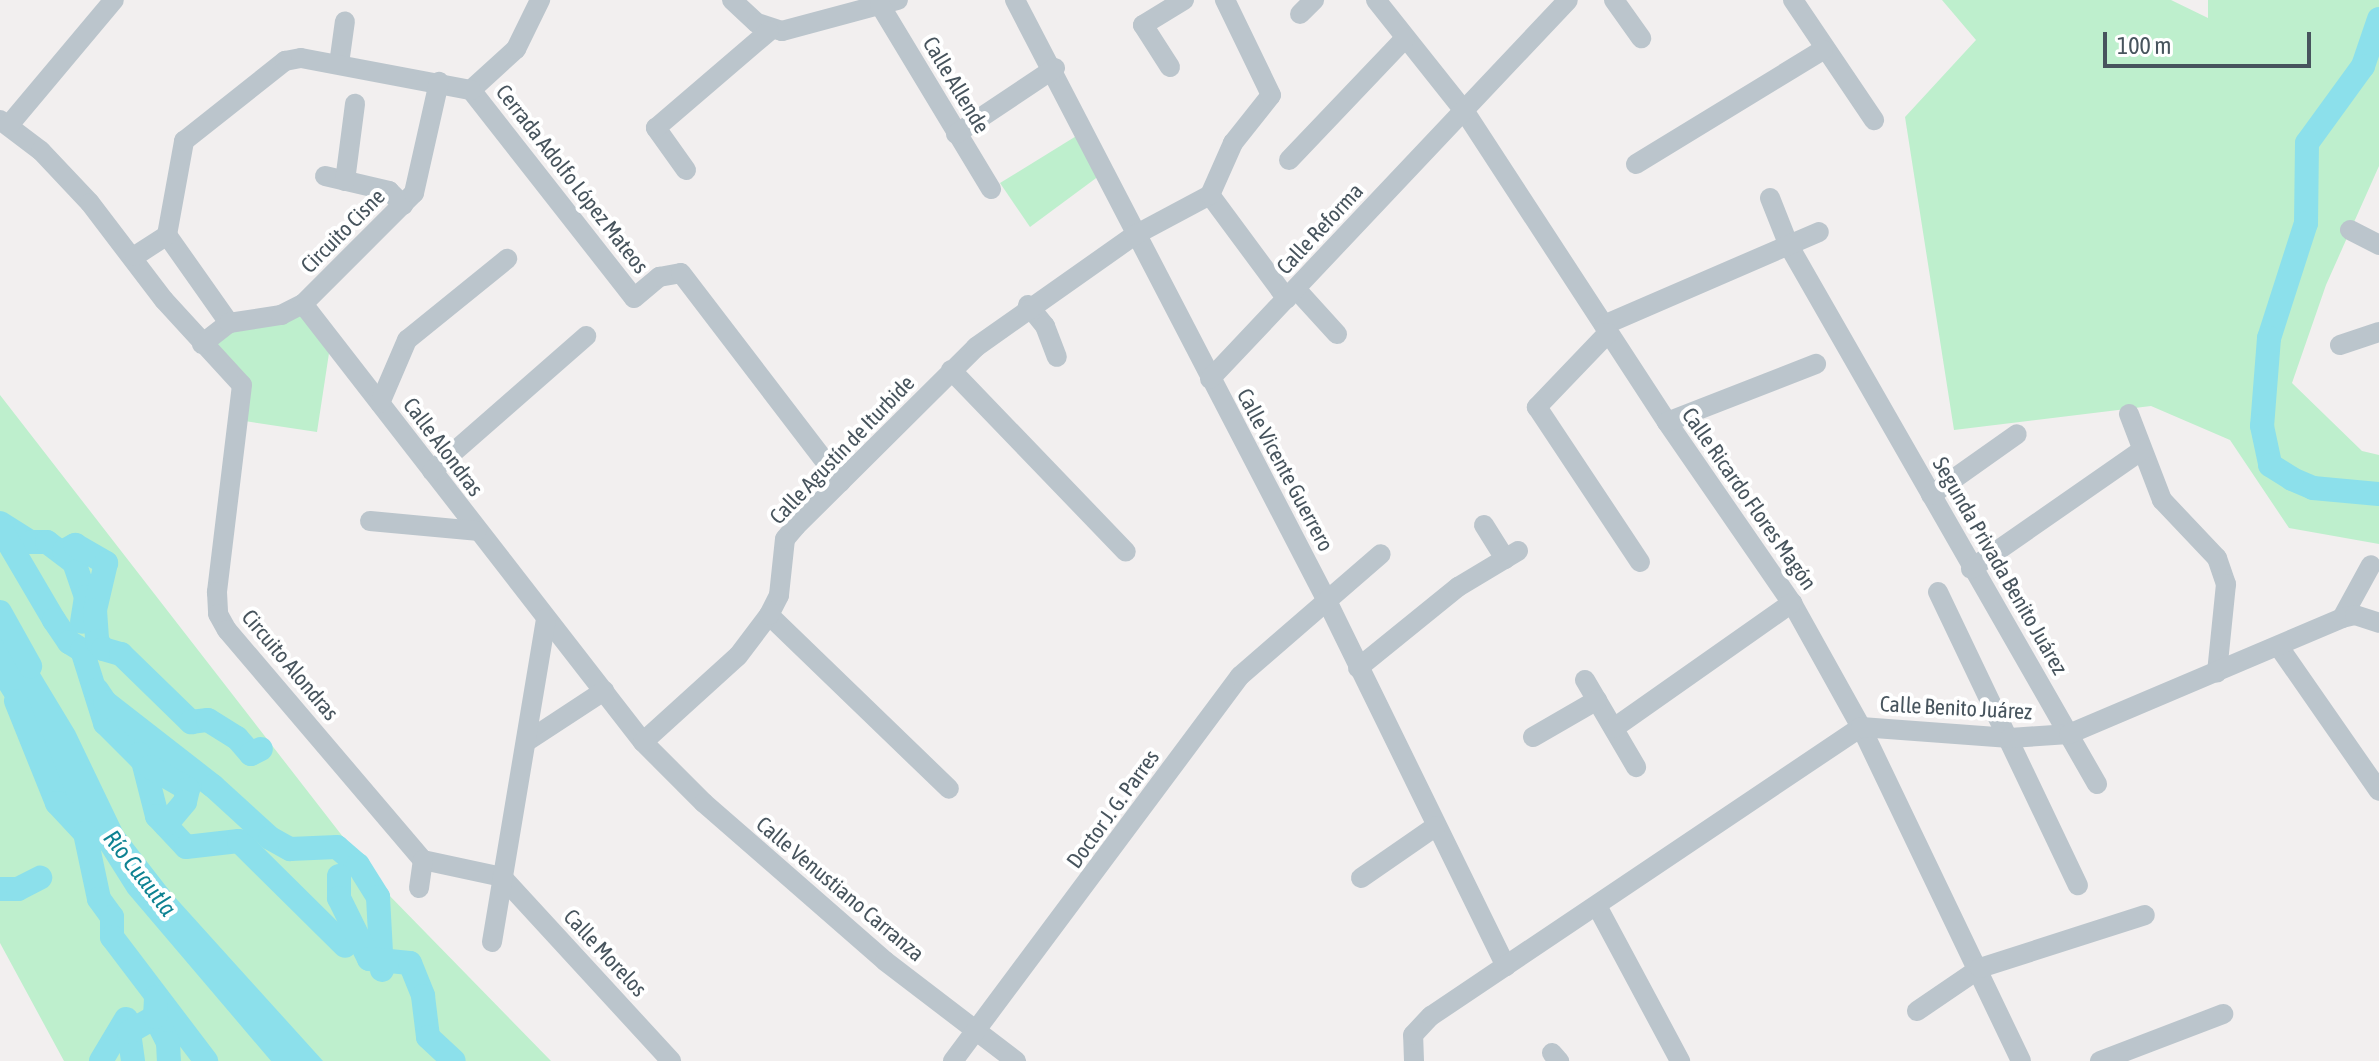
<!DOCTYPE html>
<html>
<head>
<meta charset="utf-8">
<style>
	body { margin:0 }
	#map { position:relative; width:2379px; height:1061px; overflow:hidden; background:#f2efef; font-family:"Asap Condensed",sans-serif }
	div>[style] { position:absolute }
	.green>* { inset:0; background:#beefcd }
	.water>* { inset:0; background:#8ce0eb }
	.river>* { height:24px; margin:-12px; padding:0 12px; transform-origin:12px; border-radius:12px; background:#8ce0eb }
	.minor>* { height:20px; margin:-10px; padding:0 10px; transform-origin:10px; border-radius:10px; background:#bbc5cc }
	span { translate:-50% -50%; white-space:nowrap; text-align:center; line-height:1.15; -webkit-text-stroke:8px #fff; paint-order:stroke }
	.street-label { font-size:22px; color:#47545d }
	.water-label { font-size:24px; color:#0e8292; font-style:italic }
	.scale { position:absolute; left:2103px; top:32px; width:208px; height:36px; box-sizing:border-box; border:4px solid #47545d; border-top:0; padding-left:10px; font-size:24px; line-height:28px; white-space:nowrap; color:#47545d; -webkit-text-stroke:6px #fff; paint-order:stroke }
</style>
</head>
<body>
<div id="map">
	<div class="green">
		<div style="clip-path:polygon(1942px 0,2171px 0,2208px 18px,2208px 0,2379px 0,2379px 166px,2326px 285px,2292px 383px,2362px 451px,2379px 455px,2379px 544px,2289px 528px,2230px 440px,2151px 406px,1954px 430px,1905px 117px,1976px 40px)"></div>
		<div style="clip-path:polygon(1086px 130px,1107px 170px,1030px 227px,1000px 183px)"></div>
		<div style="clip-path:polygon(303px 304px,331px 340px,317px 432px,238px 420px,242px 385px,202px 344px)"></div>
		<div style="clip-path:polygon(0 395px,385px 891px,551px 1061px,64px 1061px,0 943px)"></div>
	</div>
	<div class="water">
		<div style="clip-path:polygon(0 620px,23px 645px,75px 731px,123px 831px,172px 894px,323px 1061px,271px 1061px,128px 893px,0 690px)"></div>
	</div>
	<div class="river">
		<div style="left:2379px;top:19px;width:50px;rotate:108.8deg"></div>
		<div style="left:2363px;top:66px;width:95px;rotate:126deg"></div>
		<div style="left:2307px;top:143px;width:80px;rotate:90.7deg"></div>
		<div style="left:2306px;top:223px;width:121px;rotate:107.8deg"></div>
		<div style="left:2269px;top:338px;width:88px;rotate:94.5deg"></div>
		<div style="left:2262px;top:426px;width:40px;rotate:78deg"></div>
		<div style="left:2270px;top:465px;width:26px;rotate:32deg"></div>
		<div style="left:2292px;top:479px;width:23px;rotate:23deg"></div>
		<div style="left:2313px;top:488px;width:66px;rotate:5.2deg"></div>
		<div style="left:0;top:523px;width:36px;rotate:32deg"></div>
		<div style="left:31px;top:542px;width:16px"></div>
		<div style="left:47px;top:542px;width:34px;rotate:37deg"></div>
		<div style="left:74px;top:562px;width:37px;rotate:71deg"></div>
		<div style="left:86px;top:597px;width:25px;rotate:99deg"></div>
		<div style="left:0;top:528px;width:107px;rotate:59.6deg"></div>
		<div style="left:54px;top:620px;width:27px;rotate:56deg"></div>
		<div style="left:69px;top:642px;width:15px;rotate:32deg"></div>
		<div style="left:82px;top:650px;width:77px;rotate:72.5deg"></div>
		<div style="left:105px;top:723px;width:54px;rotate:45deg"></div>
		<div style="left:143px;top:761px;width:57px;rotate:75.7deg"></div>
		<div style="left:157px;top:816px;width:42px;rotate:46.9deg"></div>
		<div style="left:186px;top:847px;width:53px;rotate:-6.5deg"></div>
		<div style="left:239px;top:841px;width:149px;rotate:44.7deg"></div>
		<div style="left:64px;top:551px;width:13px;rotate:-29deg"></div>
		<div style="left:75px;top:545px;width:36px;rotate:30deg"></div>
		<div style="left:106px;top:563px;width:48px;rotate:103.2deg"></div>
		<div style="left:95px;top:610px;width:31px;rotate:86deg"></div>
		<div style="left:97px;top:641px;width:10px;rotate:53deg"></div>
		<div style="left:103px;top:649px;width:19px;rotate:16deg"></div>
		<div style="left:121px;top:654px;width:98px;rotate:44.2deg"></div>
		<div style="left:191px;top:722px;width:17px;rotate:-7deg"></div>
		<div style="left:208px;top:720px;width:34px;rotate:32deg"></div>
		<div style="left:237px;top:738px;width:21px;rotate:49deg"></div>
		<div style="left:251px;top:754px;width:11px;rotate:-27deg"></div>
		<div style="left:0;top:612px;width:62px;rotate:60.9deg"></div>
		<div style="left:97px;top:690px;width:14px;rotate:56deg"></div>
		<div style="left:105px;top:702px;width:137px;rotate:37.9deg"></div>
		<div style="left:213px;top:786px;width:77px;rotate:42.4deg"></div>
		<div style="left:270px;top:838px;width:23px;rotate:29deg"></div>
		<div style="left:290px;top:849px;width:47px;rotate:-2.4deg"></div>
		<div style="left:337px;top:847px;width:28px;rotate:41deg"></div>
		<div style="left:358px;top:865px;width:38px;rotate:58deg"></div>
		<div style="left:378px;top:897px;width:73px;rotate:86.9deg"></div>
		<div style="left:16px;top:701px;width:110px;rotate:68.1deg"></div>
		<div style="left:57px;top:803px;width:41px;rotate:47deg"></div>
		<div style="left:85px;top:833px;width:67px;rotate:78deg"></div>
		<div style="left:99px;top:899px;width:22px;rotate:54deg"></div>
		<div style="left:112px;top:917px;width:20px;rotate:90deg"></div>
		<div style="left:112px;top:937px;width:156px;rotate:52.8deg"></div>
		<div style="left:139px;top:754px;width:17px;rotate:50deg"></div>
		<div style="left:150px;top:767px;width:44px;rotate:30.1deg"></div>
		<div style="left:188px;top:789px;width:13px;rotate:103deg"></div>
		<div style="left:185px;top:802px;width:30px;rotate:130deg"></div>
		<div style="left:339px;top:876px;width:22px;rotate:90deg"></div>
		<div style="left:339px;top:898px;width:68px;rotate:63.8deg"></div>
		<div style="left:369px;top:959px;width:41px;rotate:5.6deg"></div>
		<div style="left:410px;top:963px;width:35px;rotate:68deg"></div>
		<div style="left:423px;top:996px;width:41px;rotate:83deg"></div>
		<div style="left:428px;top:1037px;width:35px;rotate:43deg"></div>
		<div style="left:0;top:889px;width:18px"></div>
		<div style="left:18px;top:889px;width:25px;rotate:-27deg"></div>
		<div style="left:155px;top:1017px;width:29px;rotate:63deg"></div>
		<div style="left:168px;top:1043px;width:18px;rotate:87deg"></div>
		<div style="left:101px;top:1061px;width:49px;rotate:-59.2deg"></div>
		<div style="left:133px;top:1061px;width:29px;rotate:-98deg"></div>
		<div style="left:129px;top:1032px;width:30px;rotate:-30deg"></div>
		<div style="left:155px;top:1017px;width:20px;rotate:-87deg"></div>
	</div>
	<div class="minor">
		<div style="left:732px;top:0;width:34px;rotate:43deg"></div>
		<div style="left:757px;top:23px;width:26px;rotate:18deg"></div>
		<div style="left:782px;top:31px;width:120px;rotate:-15deg"></div>
		<div style="left:1015px;top:0;width:675px;rotate:62.56deg"></div>
		<div style="left:1326px;top:599px;width:409px;rotate:63.9deg"></div>
		<div style="left:1376px;top:0;width:143px;rotate:51.5deg"></div>
		<div style="left:1465px;top:112px;width:370px;rotate:56.9deg"></div>
		<div style="left:1667px;top:422px;width:220px;rotate:55.4deg"></div>
		<div style="left:1792px;top:603px;width:142px;rotate:60.9deg"></div>
		<div style="left:1861px;top:727px;width:370px;rotate:64.4deg"></div>
		<div style="left:1614px;top:0;width:47px;rotate:54.6deg"></div>
		<div style="left:1793px;top:0;width:145px;rotate:56deg"></div>
		<div style="left:880px;top:5px;width:215px;rotate:58.9deg"></div>
		<div style="left:1300px;top:14px;width:20px;rotate:-45deg"></div>
		<div style="left:339px;top:64px;width:43px;rotate:-82.1deg"></div>
		<div style="left:1170px;top:67px;width:50px;rotate:-122.7deg"></div>
		<div style="left:1143px;top:25px;width:48px;rotate:-31.4deg"></div>
		<div style="left:471px;top:90px;width:264px;rotate:51.9deg"></div>
		<div style="left:634px;top:298px;width:33px;rotate:-40deg"></div>
		<div style="left:659px;top:277px;width:22px;rotate:-10deg"></div>
		<div style="left:681px;top:273px;width:263px;rotate:52.6deg"></div>
		<div style="left:471px;top:90px;width:61px;rotate:-42.3deg"></div>
		<div style="left:516px;top:49px;width:55px;rotate:-63.9deg"></div>
		<div style="left:0;top:120px;width:51px;rotate:37.1deg"></div>
		<div style="left:41px;top:151px;width:71px;rotate:46.7deg"></div>
		<div style="left:90px;top:203px;width:122px;rotate:52.7deg"></div>
		<div style="left:164px;top:300px;width:115px;rotate:47.5deg"></div>
		<div style="left:242px;top:385px;width:209px;rotate:96.9deg"></div>
		<div style="left:217px;top:592px;width:22px;rotate:87deg"></div>
		<div style="left:218px;top:614px;width:18px;rotate:61deg"></div>
		<div style="left:227px;top:630px;width:302px;rotate:49.6deg"></div>
		<div style="left:423px;top:860px;width:81px;rotate:12.1deg"></div>
		<div style="left:9px;top:125px;width:163px;rotate:-50deg"></div>
		<div style="left:956px;top:134px;width:119px;rotate:-33.7deg"></div>
		<div style="left:1289px;top:160px;width:168px;rotate:-46.4deg"></div>
		<div style="left:1636px;top:164px;width:219px;rotate:-31.4deg"></div>
		<div style="left:686px;top:170px;width:52px;rotate:-125.5deg"></div>
		<div style="left:656px;top:128px;width:149px;rotate:-40.6deg"></div>
		<div style="left:325px;top:176px;width:66px;rotate:13.2deg"></div>
		<div style="left:389px;top:191px;width:20px;rotate:45deg"></div>
		<div style="left:345px;top:181px;width:78px;rotate:-82.6deg"></div>
		<div style="left:1210px;top:195px;width:129px;rotate:53.5deg"></div>
		<div style="left:1770px;top:198px;width:52px;rotate:68.4deg"></div>
		<div style="left:1789px;top:246px;width:620px;rotate:60.21deg"></div>
		<div style="left:2350px;top:230px;width:33px;rotate:27deg"></div>
		<div style="left:167px;top:235px;width:108px;rotate:54.8deg"></div>
		<div style="left:135px;top:256px;width:38px;rotate:-33deg"></div>
		<div style="left:167px;top:235px;width:96px;rotate:-79.7deg"></div>
		<div style="left:184px;top:141px;width:129px;rotate:-38.4deg"></div>
		<div style="left:285px;top:61px;width:16px;rotate:-11deg"></div>
		<div style="left:301px;top:58px;width:173px;rotate:10.7deg"></div>
		<div style="left:1296px;top:289px;width:61px;rotate:47.7deg"></div>
		<div style="left:303px;top:304px;width:554px;rotate:52.18deg"></div>
		<div style="left:643px;top:742px;width:86px;rotate:45deg"></div>
		<div style="left:704px;top:803px;width:240px;rotate:41.1deg"></div>
		<div style="left:885px;top:961px;width:165px;rotate:37.4deg"></div>
		<div style="left:1028px;top:305px;width:27px;rotate:51deg"></div>
		<div style="left:1045px;top:326px;width:33px;rotate:69deg"></div>
		<div style="left:1604px;top:325px;width:234px;rotate:-23.4deg"></div>
		<div style="left:1608px;top:333px;width:103px;rotate:133.8deg"></div>
		<div style="left:1537px;top:407px;width:186px;rotate:56.4deg"></div>
		<div style="left:202px;top:344px;width:34px;rotate:-38deg"></div>
		<div style="left:229px;top:323px;width:53px;rotate:-8.7deg"></div>
		<div style="left:281px;top:315px;width:25px;rotate:-27deg"></div>
		<div style="left:303px;top:304px;width:157px;rotate:-45deg"></div>
		<div style="left:414px;top:193px;width:114px;rotate:-77.3deg"></div>
		<div style="left:2340px;top:345px;width:41px;rotate:-18.4deg"></div>
		<div style="left:951px;top:370px;width:252px;rotate:46.1deg"></div>
		<div style="left:1210px;top:379px;width:521px;rotate:-46.63deg"></div>
		<div style="left:380px;top:403px;width:69px;rotate:-66.8deg"></div>
		<div style="left:407px;top:340px;width:129px;rotate:-39deg"></div>
		<div style="left:2129px;top:414px;width:92px;rotate:69deg"></div>
		<div style="left:2162px;top:500px;width:80px;rotate:46.5deg"></div>
		<div style="left:2217px;top:558px;width:28px;rotate:71deg"></div>
		<div style="left:2226px;top:584px;width:89px;rotate:95.8deg"></div>
		<div style="left:1667px;top:422px;width:160px;rotate:-21.3deg"></div>
		<div style="left:432px;top:471px;width:205px;rotate:-41.2deg"></div>
		<div style="left:1931px;top:495px;width:105px;rotate:-35.3deg"></div>
		<div style="left:370px;top:521px;width:107px;rotate:5.3deg"></div>
		<div style="left:1484px;top:525px;width:40px;rotate:58deg"></div>
		<div style="left:1971px;top:569px;width:208px;rotate:-34.8deg"></div>
		<div style="left:1938px;top:592px;width:325px;rotate:64.5deg"></div>
		<div style="left:769px;top:615px;width:250px;rotate:44deg"></div>
		<div style="left:2342px;top:618px;width:60px;rotate:-61.3deg"></div>
		<div style="left:2279px;top:647px;width:175px;rotate:55.2deg"></div>
		<div style="left:1358px;top:668px;width:129px;rotate:-39deg"></div>
		<div style="left:1458px;top:587px;width:70px;rotate:-31deg"></div>
		<div style="left:1585px;top:680px;width:101px;rotate:59.6deg"></div>
		<div style="left:1614px;top:728px;width:218px;rotate:-35.1deg"></div>
		<div style="left:1533px;top:737px;width:74px;rotate:-30deg"></div>
		<div style="left:529px;top:740px;width:90px;rotate:-33.2deg"></div>
		<div style="left:643px;top:742px;width:128px;rotate:-42.2deg"></div>
		<div style="left:738px;top:656px;width:51px;rotate:-52.9deg"></div>
		<div style="left:769px;top:615px;width:22px;rotate:-63deg"></div>
		<div style="left:779px;top:595px;width:56px;rotate:-83.9deg"></div>
		<div style="left:785px;top:539px;width:17px;rotate:-50deg"></div>
		<div style="left:796px;top:526px;width:254px;rotate:-44.8deg"></div>
		<div style="left:976px;top:347px;width:194px;rotate:-35.2deg"></div>
		<div style="left:1135px;top:235px;width:85px;rotate:-28.1deg"></div>
		<div style="left:1210px;top:195px;width:57px;rotate:-66.1deg"></div>
		<div style="left:1233px;top:143px;width:61px;rotate:-51.6deg"></div>
		<div style="left:1271px;top:95px;width:106px;rotate:-115.8deg"></div>
		<div style="left:502px;top:877px;width:250px;rotate:47.4deg"></div>
		<div style="left:1361px;top:878px;width:91px;rotate:-34.7deg"></div>
		<div style="left:419px;top:888px;width:28px;rotate:-82deg"></div>
		<div style="left:1597px;top:906px;width:176px;rotate:61.8deg"></div>
		<div style="left:492px;top:942px;width:328px;rotate:-80.5deg"></div>
		<div style="left:1917px;top:1011px;width:76px;rotate:-34.3deg"></div>
		<div style="left:1980px;top:968px;width:173px;rotate:-17.8deg"></div>
		<div style="left:1552px;top:1053px;width:11px;rotate:49deg"></div>
		<div style="left:953px;top:1061px;width:480px;rotate:-53.3deg"></div>
		<div style="left:1240px;top:676px;width:186px;rotate:-40.9deg"></div>
		<div style="left:1414px;top:1061px;width:26px;rotate:-92deg"></div>
		<div style="left:1413px;top:1035px;width:26px;rotate:-47deg"></div>
		<div style="left:1431px;top:1016px;width:518px;rotate:-33.9deg"></div>
		<div style="left:1861px;top:727px;width:149px;rotate:4.2deg"></div>
		<div style="left:2010px;top:738px;width:59px;rotate:-3.9deg"></div>
		<div style="left:2069px;top:734px;width:297px;rotate:-23deg"></div>
		<div style="left:2342px;top:618px;width:13px;rotate:-13deg"></div>
		<div style="left:2355px;top:615px;width:25px;rotate:18deg"></div>
		<div style="left:2100px;top:1061px;width:132px;rotate:-20.9deg"></div>
	</div>
	<div class="street-label">
		<span style="left:956px;top:85px;rotate:59deg">Calle Allende</span>
		<span style="left:572px;top:179px;rotate:52deg">Cerrada Adolfo López Mateos</span>
		<span style="left:1320px;top:229px;rotate:-47deg">Calle Reforma</span>
		<span style="left:343px;top:231px;rotate:-45deg">Circuito Cisne</span>
		<span style="left:443px;top:447px;rotate:53deg">Calle Alondras</span>
		<span style="left:842px;top:450px;rotate:-46deg">Calle Agustín de Iturbide</span>
		<span style="left:1285px;top:470px;rotate:62deg">Calle Vicente Guerrero</span>
		<span style="left:1749px;top:499px;rotate:55deg">Calle Ricardo Flores Magón</span>
		<span style="left:2000px;top:566px;rotate:60deg">Segunda Privada Benito Juárez</span>
		<span style="left:290px;top:665px;rotate:50deg">Circuito Alondras</span>
		<span style="left:1956px;top:708px;rotate:3deg">Calle Benito Juárez</span>
		<span style="left:1113px;top:809px;rotate:-54deg">Doctor J. G. Parres</span>
		<span style="left:840px;top:889px;rotate:40deg">Calle Venustiano Carranza</span>
		<span style="left:605px;top:953px;rotate:47deg">Calle Morelos</span>
	</div>
	<div class="water-label">
		<span style="left:140px;top:873px;rotate:52deg">Río Cuautla</span>
	</div>
	<div class="scale">100 m</div>
</div>
</body>
</html>
